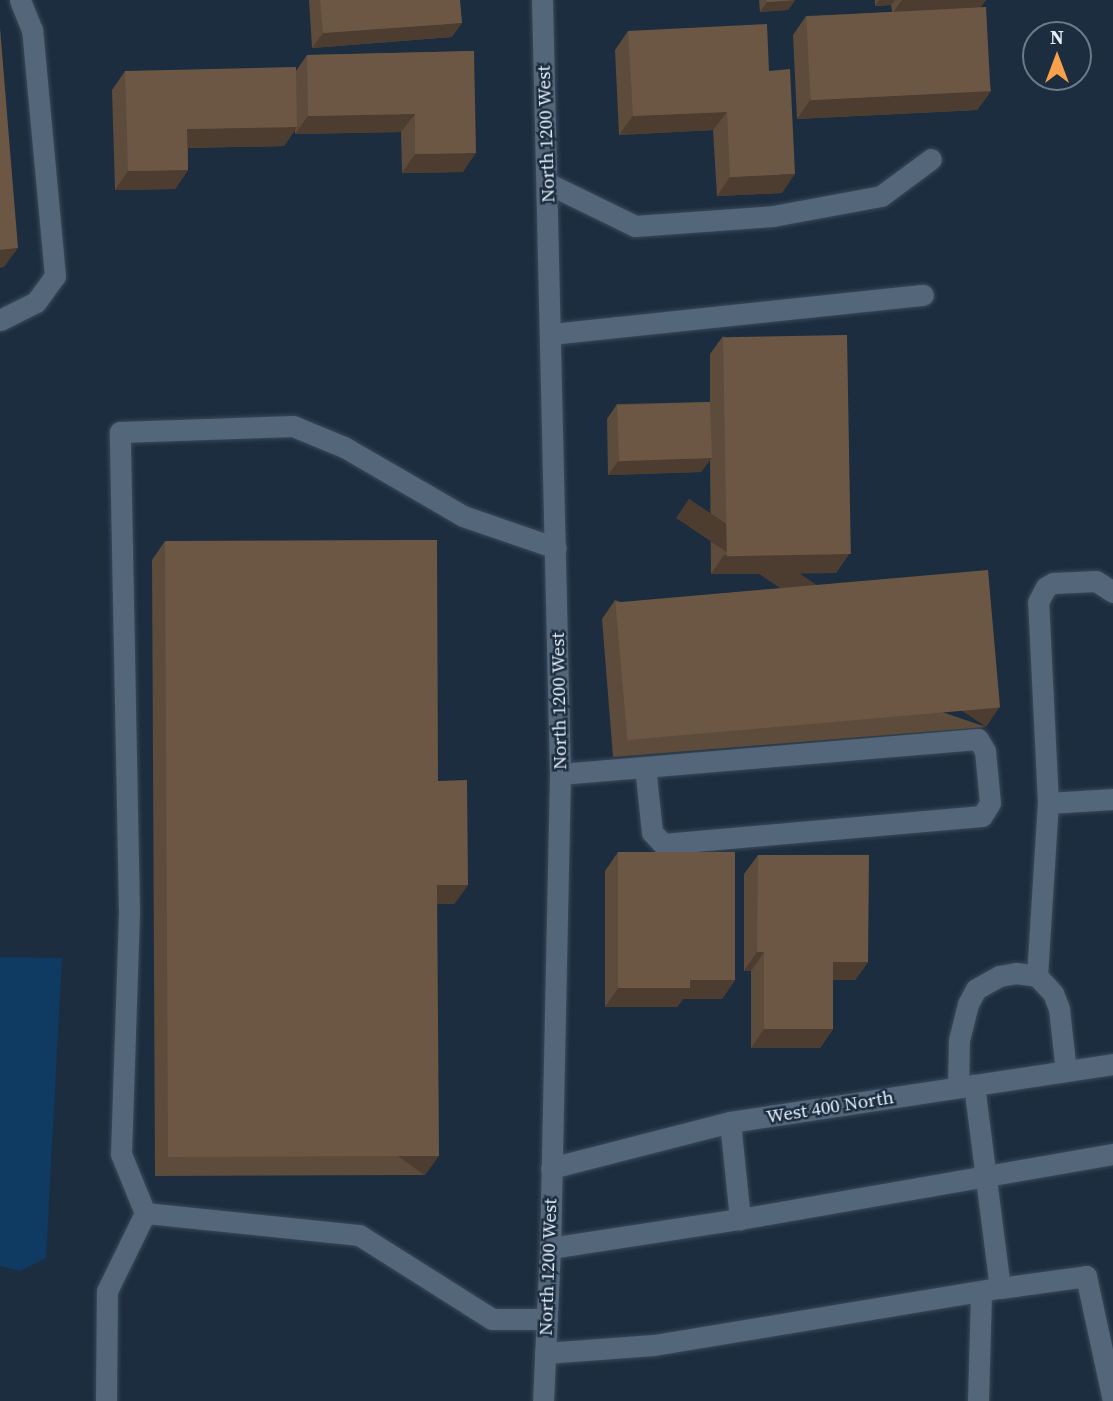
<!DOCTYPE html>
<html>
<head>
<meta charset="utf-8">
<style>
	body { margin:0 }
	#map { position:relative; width:1113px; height:1401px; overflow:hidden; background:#1c2d3f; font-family:"Source Serif 4",serif }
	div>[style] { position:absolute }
	.green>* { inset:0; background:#0f3a61 }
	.roads { filter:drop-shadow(0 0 2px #3b4958) drop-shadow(0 0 2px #3b4958) }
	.minor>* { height:21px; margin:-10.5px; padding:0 10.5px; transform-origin:10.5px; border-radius:10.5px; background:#53667a }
	.wall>* { inset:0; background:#5d4b3b }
	.shaded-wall>* { inset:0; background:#4c3d30; transform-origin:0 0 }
	.building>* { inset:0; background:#6c5745; transform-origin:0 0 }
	span { translate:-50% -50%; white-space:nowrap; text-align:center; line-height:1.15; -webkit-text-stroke:5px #1c2d3f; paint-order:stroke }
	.street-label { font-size:19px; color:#e4effb }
	.north { position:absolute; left:1022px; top:21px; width:70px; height:70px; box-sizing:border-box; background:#1c2d3f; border:2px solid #6c7b8a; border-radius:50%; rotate:0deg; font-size:19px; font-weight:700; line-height:28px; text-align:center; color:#e4effb }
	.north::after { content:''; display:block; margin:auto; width:24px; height:32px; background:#f8a04b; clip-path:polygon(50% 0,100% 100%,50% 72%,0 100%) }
</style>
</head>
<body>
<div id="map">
	<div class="green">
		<div style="clip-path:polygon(0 957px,62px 958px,46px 1258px,20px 1271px,0 1266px)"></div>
	</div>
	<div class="roads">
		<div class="minor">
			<div style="left:542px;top:0;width:774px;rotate:88.67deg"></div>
			<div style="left:560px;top:774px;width:474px;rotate:91.2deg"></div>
			<div style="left:550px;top:1248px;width:153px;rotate:92.6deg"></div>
			<div style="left:547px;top:183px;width:98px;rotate:26deg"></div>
			<div style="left:635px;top:226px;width:138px;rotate:-4.1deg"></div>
			<div style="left:773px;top:216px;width:110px;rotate:-10.5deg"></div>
			<div style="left:881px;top:196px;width:62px;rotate:-36.5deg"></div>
			<div style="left:0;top:320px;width:40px;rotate:-26.6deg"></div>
			<div style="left:36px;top:302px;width:32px;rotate:-54deg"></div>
			<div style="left:55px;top:276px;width:247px;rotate:-95.3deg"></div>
			<div style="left:32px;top:30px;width:32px;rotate:-112deg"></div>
			<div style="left:551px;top:334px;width:374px;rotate:-6deg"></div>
			<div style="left:560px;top:774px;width:419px;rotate:-4.8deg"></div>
			<div style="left:978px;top:739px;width:14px;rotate:60deg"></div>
			<div style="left:985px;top:751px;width:52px;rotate:84.5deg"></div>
			<div style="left:990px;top:803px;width:15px;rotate:122deg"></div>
			<div style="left:982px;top:816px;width:320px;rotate:175deg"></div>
			<div style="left:663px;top:844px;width:16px;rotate:-133deg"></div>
			<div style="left:652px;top:832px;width:65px;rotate:-96.1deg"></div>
			<div style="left:1048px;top:803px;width:65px;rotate:-3.5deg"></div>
			<div style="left:1037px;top:976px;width:173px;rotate:-86.4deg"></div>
			<div style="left:1048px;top:803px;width:201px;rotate:-92.8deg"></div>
			<div style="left:1038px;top:602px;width:17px;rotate:-62deg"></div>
			<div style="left:1046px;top:587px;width:8px;rotate:-30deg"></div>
			<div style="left:1053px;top:583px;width:43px;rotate:-2.7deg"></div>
			<div style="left:1096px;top:581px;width:20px;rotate:33deg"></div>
			<div style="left:958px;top:1087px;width:47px;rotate:-88.8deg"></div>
			<div style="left:959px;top:1040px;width:37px;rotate:-76deg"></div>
			<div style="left:968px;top:1004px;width:17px;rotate:-62deg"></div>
			<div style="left:976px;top:989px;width:26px;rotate:-29deg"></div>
			<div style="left:999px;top:976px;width:17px;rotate:-10deg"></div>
			<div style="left:1016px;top:973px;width:21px;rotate:8deg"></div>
			<div style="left:1037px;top:976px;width:23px;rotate:47deg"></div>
			<div style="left:1053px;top:993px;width:17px;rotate:69deg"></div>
			<div style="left:1059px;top:1009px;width:62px;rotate:83.6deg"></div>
			<div style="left:730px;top:1122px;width:98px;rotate:84.1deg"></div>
			<div style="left:551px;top:1168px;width:185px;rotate:-14.4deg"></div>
			<div style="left:730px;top:1122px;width:387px;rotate:-8.6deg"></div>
			<div style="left:550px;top:1248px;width:192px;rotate:-8.7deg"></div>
			<div style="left:740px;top:1219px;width:379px;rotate:-9.9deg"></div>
			<div style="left:1000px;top:1288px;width:87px;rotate:-7.9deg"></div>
			<div style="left:1086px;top:1276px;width:128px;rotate:77.8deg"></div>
			<div style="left:547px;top:1319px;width:55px;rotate:180deg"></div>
			<div style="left:492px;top:1319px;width:157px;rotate:-147.7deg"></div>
			<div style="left:359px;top:1235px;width:215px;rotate:-174.1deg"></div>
			<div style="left:145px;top:1213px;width:64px;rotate:-112.1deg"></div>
			<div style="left:121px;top:1154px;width:241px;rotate:-88.1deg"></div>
			<div style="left:129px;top:913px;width:481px;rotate:-91.1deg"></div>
			<div style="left:120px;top:432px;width:173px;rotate:-2deg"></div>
			<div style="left:293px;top:426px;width:55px;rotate:22.4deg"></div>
			<div style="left:344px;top:447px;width:138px;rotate:30.1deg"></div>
			<div style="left:463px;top:516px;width:98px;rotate:19deg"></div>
			<div style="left:545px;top:1353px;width:109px;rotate:-4.2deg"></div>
			<div style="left:654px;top:1345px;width:351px;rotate:-9.4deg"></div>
			<div style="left:1000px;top:1288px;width:205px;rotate:-97.3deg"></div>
			<div style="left:106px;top:1401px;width:110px;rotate:-89.5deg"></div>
			<div style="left:107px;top:1291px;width:87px;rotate:-64deg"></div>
			<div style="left:978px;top:1401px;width:109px;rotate:-88.4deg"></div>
		</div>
	</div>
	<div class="wall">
		<div style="clip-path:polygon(309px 0,460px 0,452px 37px,312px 48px)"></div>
		<div style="clip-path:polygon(759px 0,795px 0,788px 10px,760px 12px)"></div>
		<div style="clip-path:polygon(875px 0,986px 0,980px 8px,991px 91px,977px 110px,797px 119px,793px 35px,806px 16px,892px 12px,891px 5px,875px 6px)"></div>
		<div style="clip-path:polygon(628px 31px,769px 71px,782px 193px,717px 196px,713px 130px,619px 135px,615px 50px)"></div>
		<div style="clip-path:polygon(474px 51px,463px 172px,402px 173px,401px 132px,295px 134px,295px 130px,284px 146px,188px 148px,188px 170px,175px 189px,115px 190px,112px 90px,125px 71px,296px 71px,307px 55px)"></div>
		<div style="clip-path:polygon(723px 336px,849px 554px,836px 573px,711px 574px,710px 459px,701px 472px,608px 475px,607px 419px,617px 404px,710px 402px,710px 354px)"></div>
		<div style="clip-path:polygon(165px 541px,438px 781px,468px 885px,454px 904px,437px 904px,425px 1175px,155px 1176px,152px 560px)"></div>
		<div style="clip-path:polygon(615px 600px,986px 727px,613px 757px,602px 619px)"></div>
		<div style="clip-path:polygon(618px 852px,735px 980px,722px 999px,683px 999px,677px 1007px,605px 1007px,605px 871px)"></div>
		<div style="clip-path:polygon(758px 855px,868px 962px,855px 980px,833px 980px,833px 1029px,820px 1048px,751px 1048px,751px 971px,744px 971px,744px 874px)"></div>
	</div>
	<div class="shaded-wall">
		<div style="clip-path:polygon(795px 0,788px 10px,760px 12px,767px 2px)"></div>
		<div style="clip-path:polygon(879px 0,895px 0,891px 5px,875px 6px)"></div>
		<div style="clip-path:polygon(902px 0,986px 0,979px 9px,892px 14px)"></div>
		<div style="clip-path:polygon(462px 23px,452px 37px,312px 48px,323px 33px)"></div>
		<div style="clip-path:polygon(991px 91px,977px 110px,797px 119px,810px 100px)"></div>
		<div style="clip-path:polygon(727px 112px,713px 130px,619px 135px,633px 116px)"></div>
		<div style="clip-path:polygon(415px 114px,401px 132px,295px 134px,308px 116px)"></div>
		<div style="clip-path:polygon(297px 127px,284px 146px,174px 148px,187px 129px)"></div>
		<div style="clip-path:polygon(476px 153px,463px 172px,402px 173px,415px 154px)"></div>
		<div style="clip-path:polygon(188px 170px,175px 189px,115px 190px,128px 171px)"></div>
		<div style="clip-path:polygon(795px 174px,782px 193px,717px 196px,730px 177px)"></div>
		<div style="clip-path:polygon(18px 248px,4px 267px,0 268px,0 250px)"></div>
		<div style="clip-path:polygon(712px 458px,701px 472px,608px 475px,619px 460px)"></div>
		<div style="clip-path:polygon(849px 554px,836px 573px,711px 574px,724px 555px)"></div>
		<div style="left:999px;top:708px;width:23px;height:374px;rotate:124deg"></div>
		<div style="clip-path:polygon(437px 885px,468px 885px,454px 904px,424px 904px)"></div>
		<div style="clip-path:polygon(757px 952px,764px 952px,751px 971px,744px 971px)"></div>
		<div style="clip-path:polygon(833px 962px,868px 962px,855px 980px,820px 980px)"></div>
		<div style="clip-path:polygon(690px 980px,735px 980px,722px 999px,683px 999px,677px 1007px,605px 1007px,618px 988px)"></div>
		<div style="clip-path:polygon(764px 1029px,833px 1029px,820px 1048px,751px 1048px)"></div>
		<div style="left:439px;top:1156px;width:24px;height:271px;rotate:126deg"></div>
	</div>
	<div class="building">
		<div style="clip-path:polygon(320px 0,460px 0,462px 23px,323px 33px)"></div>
		<div style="clip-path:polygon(766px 0,795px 0,767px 2px)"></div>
		<div style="left:986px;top:7px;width:84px;height:180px;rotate:87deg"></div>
		<div style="clip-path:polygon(767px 24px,769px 71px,790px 69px,795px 174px,730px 177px,727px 112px,633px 116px,628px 31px)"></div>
		<div style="clip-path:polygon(0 28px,18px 248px,0 250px)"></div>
		<div style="clip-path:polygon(474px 51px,476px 153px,415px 154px,415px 114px,308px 116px,307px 55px)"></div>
		<div style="clip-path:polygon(296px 67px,297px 127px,187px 129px,188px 170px,128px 171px,125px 71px)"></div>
		<div style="left:847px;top:335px;width:219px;height:124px;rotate:89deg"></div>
		<div style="left:710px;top:402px;width:56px;height:93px;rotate:88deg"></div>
		<div style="clip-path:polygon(437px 540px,438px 781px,467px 780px,468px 885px,437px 885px,439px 1156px,168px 1157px,165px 541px)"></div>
		<div style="left:988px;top:570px;width:138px;height:374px;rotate:85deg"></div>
		<div style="clip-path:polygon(618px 852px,735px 852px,735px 980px,690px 980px,690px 988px,618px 988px)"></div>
		<div style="clip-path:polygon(758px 855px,869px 855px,868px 962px,833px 962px,833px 1029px,764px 1029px,764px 952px,757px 952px)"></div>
	</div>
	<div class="street-label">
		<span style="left:546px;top:134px;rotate:-92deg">North 1200 West</span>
		<span style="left:559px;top:701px;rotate:-91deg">North 1200 West</span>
		<span style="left:830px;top:1107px;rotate:-9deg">West 400 North</span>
		<span style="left:548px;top:1267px;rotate:-88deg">North 1200 West</span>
	</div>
	<div class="north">N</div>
</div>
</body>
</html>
